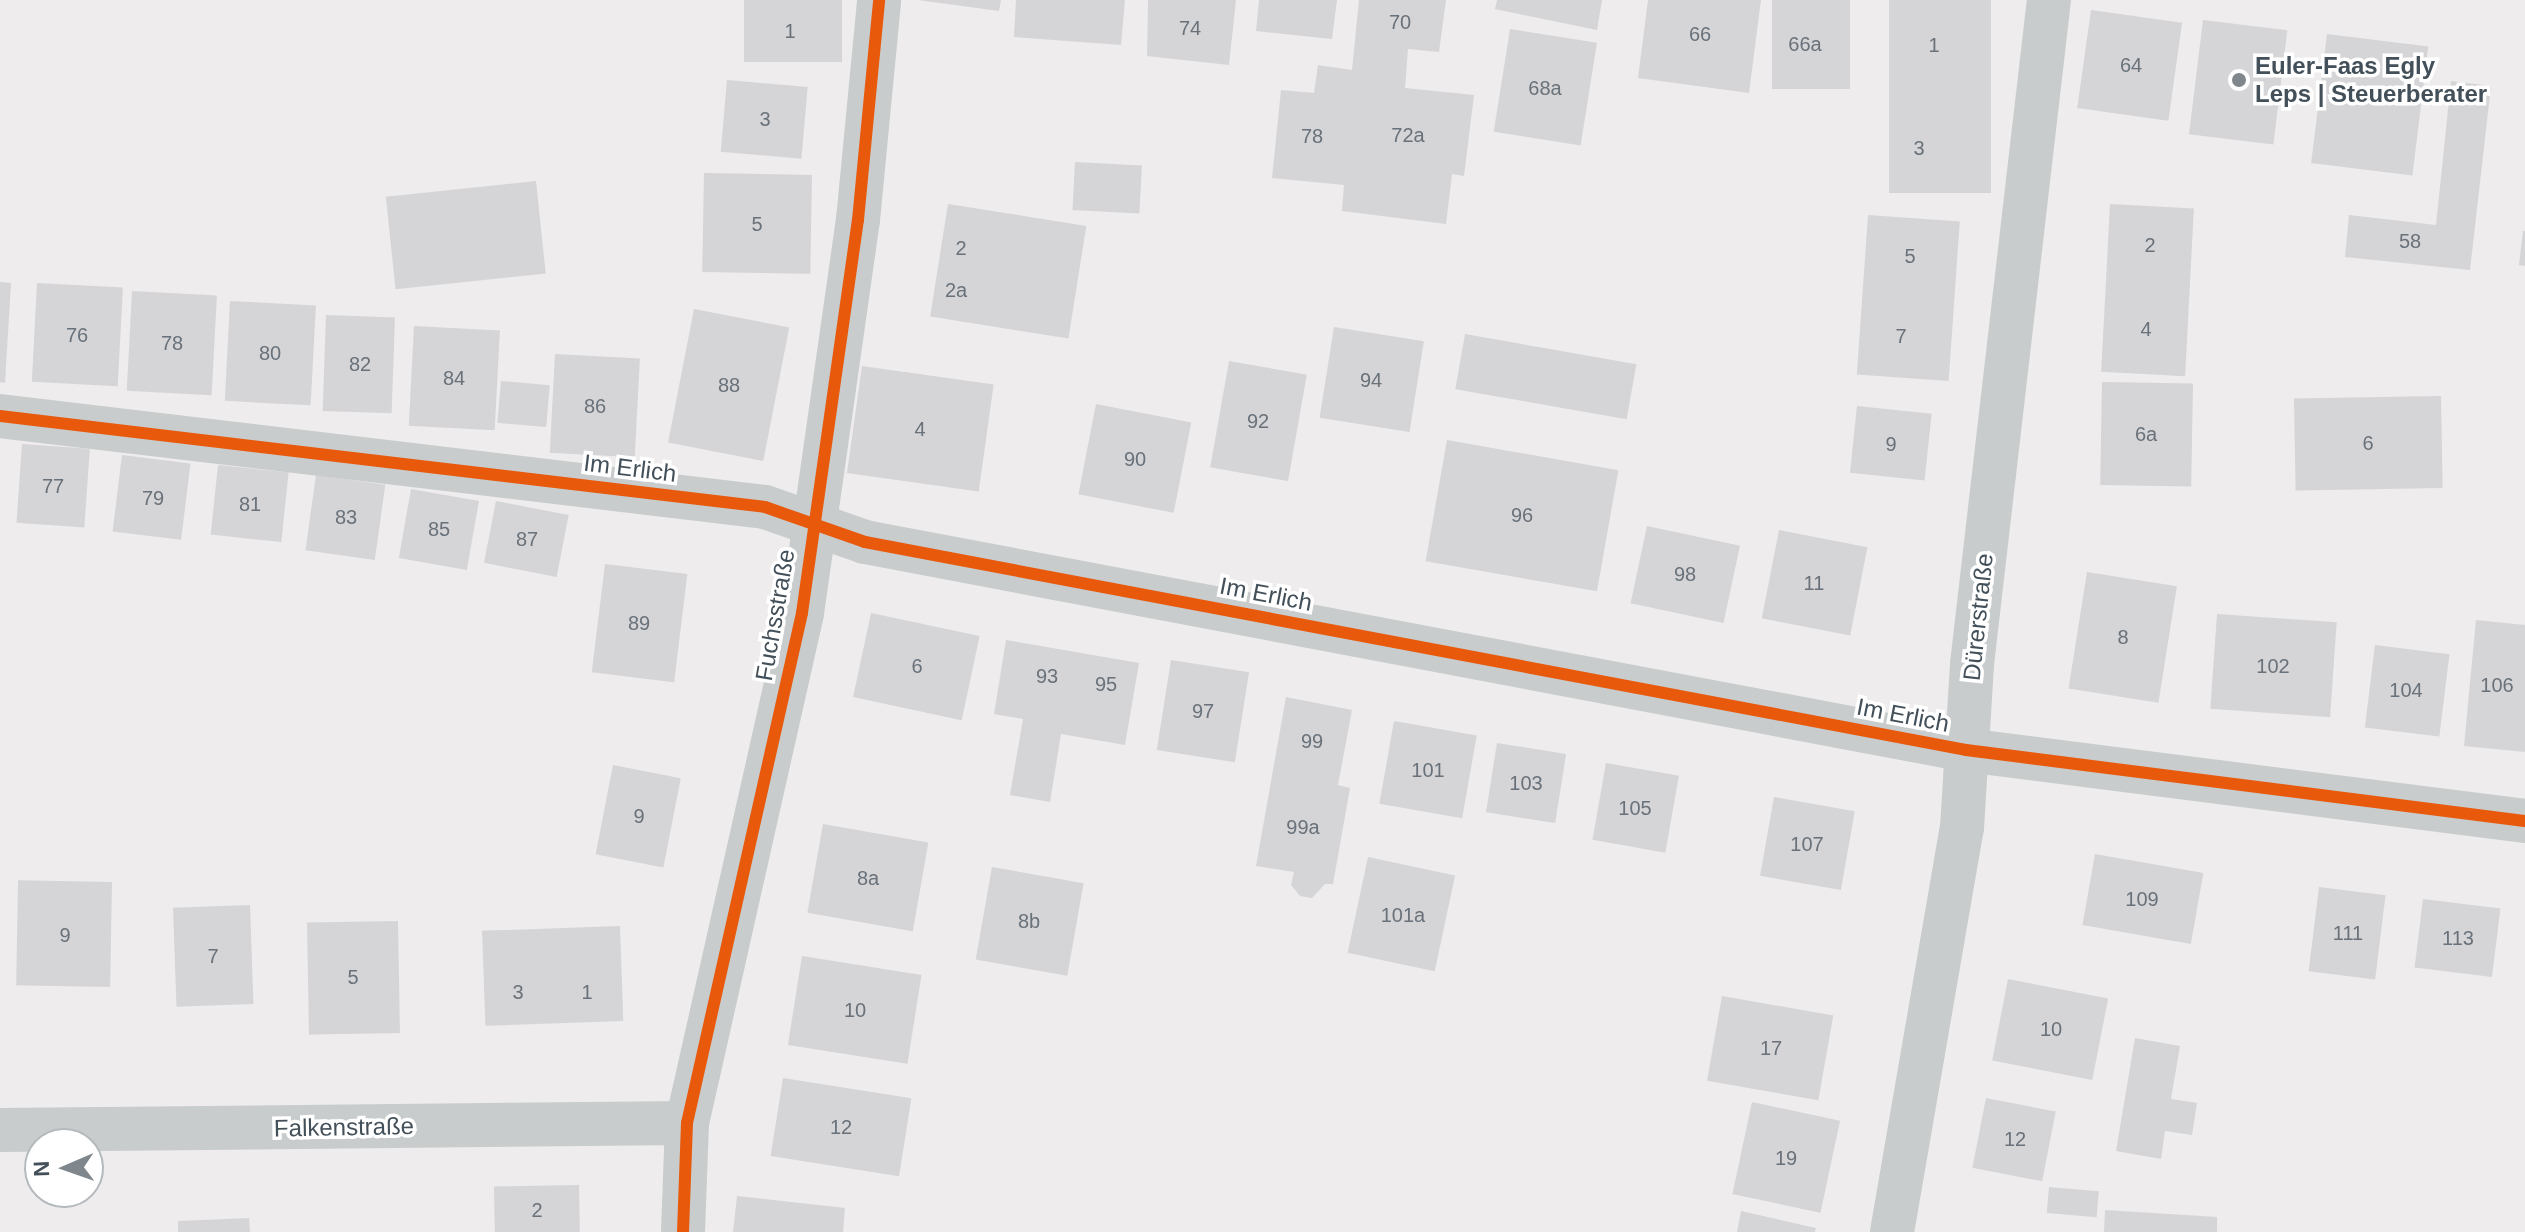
<!DOCTYPE html>
<html>
<head>
<meta charset="utf-8">
<style>
	body { margin:0 }
	#map { position:relative; width:2525px; height:1232px; overflow:hidden; background:#eeecec; font-family:Arial,sans-serif }
	div>[style] { position:absolute }
	.building>* { inset:0; background:#d5d4d7; transform-origin:0 0 }
	.street>* { height:44px; margin:-22px; padding:0 22px; transform-origin:22px; border-radius:22px; background:#c8cccd }
	.cycleway>* { height:12px; margin:-6px; padding:0 6px; transform-origin:6px; border-radius:6px; background:#e8590c }
	.dots>* { width:22px; height:22px; translate:-50% -50%; box-sizing:border-box; border:4px solid #fff; border-radius:50% }
	span { translate:-50% -50%; white-space:nowrap; text-align:center; line-height:1.15; -webkit-text-stroke:7px #fff; paint-order:stroke }
	.number-label { font-size:20px; color:#69727a }
	.number-label span { -webkit-text-stroke-width:0 }
	.poi-label { font-size:24px; color:#435059; font-weight:700 }
	.left { translate:0 -50%; text-align:left }
	.street-label { font-size:24px; color:#435059 }
	.north { position:absolute; left:24px; top:1128px; width:80px; height:80px; box-sizing:border-box; background:#fff; border:2px solid #b4b9bd; border-radius:50%; rotate:268deg; font-size:22px; font-weight:700; line-height:32px; text-align:center; color:#435059 }
	.north::after { content:''; display:block; margin:auto; width:28px; height:36px; background:#7f878c; clip-path:polygon(50% 0,100% 100%,50% 72%,0 100%) }
</style>
</head>
<body>
<div id="map">
	<div class="building">
		<div style="left:744px;top:0;width:98px;height:62px"></div>
		<div style="clip-path:polygon(918px 0,1001px 0,999px 11px)"></div>
		<div style="clip-path:polygon(1016px 0,1125px 0,1121px 45px,1014px 37px)"></div>
		<div style="clip-path:polygon(1148px 0,1236px 0,1229px 65px,1147px 56px)"></div>
		<div style="clip-path:polygon(1259px 0,1337px 0,1332px 39px,1256px 31px)"></div>
		<div style="clip-path:polygon(1359px 0,1446px 0,1439px 52px,1408px 49px,1405px 88px,1474px 95px,1464px 176px,1452px 174px,1446px 224px,1342px 211px,1344px 185px,1272px 178px,1281px 90px,1314px 93px,1318px 65px,1352px 70px)"></div>
		<div style="clip-path:polygon(1497px 0,1602px 0,1597px 30px,1495px 9px)"></div>
		<div style="clip-path:polygon(1648px 0,1761px 0,1749px 93px,1638px 78px)"></div>
		<div style="left:1772px;top:0;width:78px;height:89px"></div>
		<div style="left:1889px;top:0;width:102px;height:193px"></div>
		<div style="left:2091px;top:10px;width:92px;height:99px;rotate:8deg"></div>
		<div style="left:2203px;top:20px;width:85px;height:115px;rotate:7deg"></div>
		<div style="left:1510px;top:29px;width:88px;height:104px;rotate:9deg"></div>
		<div style="left:2327px;top:34px;width:102px;height:130px;rotate:7deg"></div>
		<div style="left:727px;top:80px;width:81px;height:72px;rotate:5deg"></div>
		<div style="clip-path:polygon(2451px 81px,2491px 86px,2470px 270px,2345px 257px,2349px 215px,2436px 225px)"></div>
		<div style="left:1075px;top:162px;width:67px;height:48px;rotate:3deg"></div>
		<div style="left:704px;top:173px;width:108px;height:99px;rotate:1deg"></div>
		<div style="left:536px;top:181px;width:93px;height:151px;rotate:84deg"></div>
		<div style="left:948px;top:204px;width:140px;height:114px;rotate:9deg"></div>
		<div style="left:2110px;top:204px;width:84px;height:168px;rotate:3deg"></div>
		<div style="left:1868px;top:215px;width:92px;height:160px;rotate:4deg"></div>
		<div style="clip-path:polygon(2523px 231px,2525px 231px,2525px 266px,2519px 265px)"></div>
		<div style="clip-path:polygon(0 282px,11px 283px,5px 383px,0 382px)"></div>
		<div style="left:37px;top:283px;width:86px;height:99px;rotate:3deg"></div>
		<div style="left:132px;top:291px;width:85px;height:100px;rotate:3deg"></div>
		<div style="left:230px;top:301px;width:86px;height:100px;rotate:3deg"></div>
		<div style="left:694px;top:309px;width:97px;height:136px;rotate:11deg"></div>
		<div style="left:326px;top:315px;width:69px;height:96px;rotate:2deg"></div>
		<div style="left:414px;top:326px;width:86px;height:100px;rotate:3deg"></div>
		<div style="left:1334px;top:327px;width:91px;height:92px;rotate:9deg"></div>
		<div style="left:1465px;top:334px;width:174px;height:56px;rotate:10deg"></div>
		<div style="left:555px;top:354px;width:85px;height:99px;rotate:3deg"></div>
		<div style="left:1229px;top:361px;width:79px;height:108px;rotate:10deg"></div>
		<div style="left:862px;top:366px;width:133px;height:108px;rotate:8deg"></div>
		<div style="left:501px;top:381px;width:49px;height:42px;rotate:5deg"></div>
		<div style="left:2102px;top:382px;width:91px;height:103px;rotate:1deg"></div>
		<div style="left:2441px;top:396px;width:92px;height:147px;rotate:89deg"></div>
		<div style="left:1096px;top:404px;width:97px;height:92px;rotate:11deg"></div>
		<div style="left:1857px;top:406px;width:75px;height:67px;rotate:6deg"></div>
		<div style="left:1447px;top:440px;width:174px;height:123px;rotate:10deg"></div>
		<div style="left:22px;top:444px;width:68px;height:79px;rotate:4deg"></div>
		<div style="left:122px;top:455px;width:69px;height:77px;rotate:7deg"></div>
		<div style="left:218px;top:465px;width:71px;height:70px;rotate:6deg"></div>
		<div style="left:316px;top:475px;width:70px;height:76px;rotate:8deg"></div>
		<div style="left:411px;top:489px;width:69px;height:70px;rotate:10deg"></div>
		<div style="left:496px;top:501px;width:74px;height:63px;rotate:11deg"></div>
		<div style="left:1647px;top:526px;width:95px;height:79px;rotate:12deg"></div>
		<div style="left:1779px;top:530px;width:90px;height:90px;rotate:11deg"></div>
		<div style="left:605px;top:564px;width:83px;height:109px;rotate:7deg"></div>
		<div style="left:2087px;top:572px;width:91px;height:118px;rotate:9deg"></div>
		<div style="left:871px;top:613px;width:111px;height:86px;rotate:12deg"></div>
		<div style="left:2217px;top:614px;width:120px;height:95px;rotate:4deg"></div>
		<div style="clip-path:polygon(2476px 620px,2525px 625px,2525px 752px,2464px 746px)"></div>
		<div style="clip-path:polygon(1006px 640px,1139px 663px,1125px 745px,1061px 734px,1050px 802px,1010px 795px,1023px 719px,994px 714px)"></div>
		<div style="left:2375px;top:645px;width:75px;height:83px;rotate:7deg"></div>
		<div style="left:1171px;top:660px;width:79px;height:91px;rotate:9deg"></div>
		<div style="clip-path:polygon(1286px 697px,1352px 710px,1338px 785px,1350px 788px,1333px 884px,1325px 884px,1312px 898px,1300px 896px,1291px 885px,1294px 872px,1256px 866px)"></div>
		<div style="left:1394px;top:721px;width:84px;height:84px;rotate:10deg"></div>
		<div style="left:1497px;top:743px;width:70px;height:70px;rotate:9deg"></div>
		<div style="left:1606px;top:763px;width:74px;height:78px;rotate:10deg"></div>
		<div style="left:613px;top:765px;width:69px;height:91px;rotate:11deg"></div>
		<div style="left:1774px;top:797px;width:82px;height:80px;rotate:10deg"></div>
		<div style="left:823px;top:824px;width:107px;height:90px;rotate:10deg"></div>
		<div style="left:2095px;top:854px;width:110px;height:72px;rotate:10deg"></div>
		<div style="left:1368px;top:857px;width:89px;height:98px;rotate:12deg"></div>
		<div style="left:992px;top:867px;width:93px;height:94px;rotate:10deg"></div>
		<div style="left:112px;top:882px;width:105px;height:94px;rotate:91deg"></div>
		<div style="left:2319px;top:887px;width:67px;height:85px;rotate:7deg"></div>
		<div style="left:2423px;top:899px;width:78px;height:69px;rotate:7deg"></div>
		<div style="left:250px;top:905px;width:99px;height:77px;rotate:88deg"></div>
		<div style="left:398px;top:921px;width:112px;height:91px;rotate:89deg"></div>
		<div style="left:620px;top:926px;width:95px;height:138px;rotate:88deg"></div>
		<div style="left:802px;top:956px;width:121px;height:90px;rotate:9deg"></div>
		<div style="left:2008px;top:979px;width:102px;height:83px;rotate:11deg"></div>
		<div style="left:1722px;top:996px;width:113px;height:86px;rotate:10deg"></div>
		<div style="clip-path:polygon(2135px 1038px,2180px 1046px,2171px 1099px,2197px 1103px,2192px 1135px,2165px 1131px,2161px 1159px,2116px 1151px)"></div>
		<div style="left:783px;top:1078px;width:130px;height:79px;rotate:9deg"></div>
		<div style="left:1986px;top:1098px;width:71px;height:71px;rotate:11deg"></div>
		<div style="left:1752px;top:1102px;width:90px;height:94px;rotate:12deg"></div>
		<div style="left:579px;top:1185px;width:47px;height:85px;rotate:89deg"></div>
		<div style="left:2049px;top:1187px;width:50px;height:26px;rotate:5deg"></div>
		<div style="clip-path:polygon(737px 1196px,845px 1208px,843px 1232px,733px 1232px)"></div>
		<div style="clip-path:polygon(2105px 1210px,2217px 1217px,2217px 1232px,2104px 1232px)"></div>
		<div style="clip-path:polygon(1741px 1211px,1816px 1228px,1815px 1232px,1737px 1232px)"></div>
		<div style="clip-path:polygon(249px 1218px,250px 1232px,178px 1232px,178px 1221px)"></div>
	</div>
	<div class="street">
		<div style="left:0;top:416px;width:770px;rotate:6.78deg"></div>
		<div style="left:765px;top:507px;width:106px;rotate:19.3deg"></div>
		<div style="left:865px;top:542px;width:1120px;rotate:10.7deg"></div>
		<div style="left:1966px;top:750px;width:563px;rotate:7.24deg"></div>
		<div style="left:0;top:1130px;width:687px;rotate:-0.58deg"></div>
		<div style="left:683px;top:1232px;width:109px;rotate:-87.9deg"></div>
		<div style="left:687px;top:1123px;width:523px;rotate:-77.29deg"></div>
		<div style="left:802px;top:613px;width:397px;rotate:-81.9deg"></div>
		<div style="left:858px;top:220px;width:221px;rotate:-84.5deg"></div>
		<div style="left:1892px;top:1232px;width:410px;rotate:-80.2deg"></div>
		<div style="left:1962px;top:828px;width:164px;rotate:-86.5deg"></div>
		<div style="left:1972px;top:664px;width:668px;rotate:-83.39deg"></div>
	</div>
	<div class="cycleway">
		<div style="left:0;top:416px;width:770px;rotate:6.78deg"></div>
		<div style="left:765px;top:507px;width:106px;rotate:19.3deg"></div>
		<div style="left:865px;top:542px;width:1120px;rotate:10.7deg"></div>
		<div style="left:1966px;top:750px;width:563px;rotate:7.24deg"></div>
		<div style="left:683px;top:1232px;width:109px;rotate:-87.9deg"></div>
		<div style="left:687px;top:1123px;width:523px;rotate:-77.29deg"></div>
		<div style="left:802px;top:613px;width:397px;rotate:-81.9deg"></div>
		<div style="left:858px;top:220px;width:221px;rotate:-84.5deg"></div>
	</div>
	<div class="dots">
		<div style="left:2239px;top:80px;background:#7f878c"></div>
	</div>
	<div class="number-label">
		<span style="left:1400px;top:22px">70</span>
		<span style="left:1190px;top:28px">74</span>
		<span style="left:790px;top:31px">1</span>
		<span style="left:1700px;top:34px">66</span>
		<span style="left:1805px;top:44px">66a</span>
		<span style="left:1934px;top:45px">1</span>
		<span style="left:2131px;top:65px">64</span>
		<span style="left:1545px;top:88px">68a</span>
		<span style="left:765px;top:119px">3</span>
		<span style="left:1408px;top:135px">72a</span>
		<span style="left:1312px;top:136px">78</span>
		<span style="left:1919px;top:148px">3</span>
		<span style="left:757px;top:224px">5</span>
		<span style="left:2410px;top:241px">58</span>
		<span style="left:2150px;top:245px">2</span>
		<span style="left:961px;top:248px">2</span>
		<span style="left:1910px;top:256px">5</span>
		<span style="left:956px;top:290px">2a</span>
		<span style="left:2146px;top:329px">4</span>
		<span style="left:77px;top:335px">76</span>
		<span style="left:1901px;top:336px">7</span>
		<span style="left:172px;top:343px">78</span>
		<span style="left:270px;top:353px">80</span>
		<span style="left:360px;top:364px">82</span>
		<span style="left:454px;top:378px">84</span>
		<span style="left:1371px;top:380px">94</span>
		<span style="left:729px;top:385px">88</span>
		<span style="left:595px;top:406px">86</span>
		<span style="left:1258px;top:421px">92</span>
		<span style="left:920px;top:429px">4</span>
		<span style="left:2146px;top:434px">6a</span>
		<span style="left:2368px;top:443px">6</span>
		<span style="left:1891px;top:444px">9</span>
		<span style="left:1135px;top:459px">90</span>
		<span style="left:53px;top:486px">77</span>
		<span style="left:153px;top:498px">79</span>
		<span style="left:250px;top:504px">81</span>
		<span style="left:1522px;top:515px">96</span>
		<span style="left:346px;top:517px">83</span>
		<span style="left:439px;top:529px">85</span>
		<span style="left:527px;top:539px">87</span>
		<span style="left:1685px;top:574px">98</span>
		<span style="left:1814px;top:583px">11</span>
		<span style="left:639px;top:623px">89</span>
		<span style="left:2123px;top:637px">8</span>
		<span style="left:917px;top:666px">6</span>
		<span style="left:2273px;top:666px">102</span>
		<span style="left:1047px;top:676px">93</span>
		<span style="left:1106px;top:684px">95</span>
		<span style="left:2497px;top:685px">106</span>
		<span style="left:2406px;top:690px">104</span>
		<span style="left:1203px;top:711px">97</span>
		<span style="left:1312px;top:741px">99</span>
		<span style="left:1428px;top:770px">101</span>
		<span style="left:1526px;top:783px">103</span>
		<span style="left:1635px;top:808px">105</span>
		<span style="left:639px;top:816px">9</span>
		<span style="left:1303px;top:827px">99a</span>
		<span style="left:1807px;top:844px">107</span>
		<span style="left:868px;top:878px">8a</span>
		<span style="left:2142px;top:899px">109</span>
		<span style="left:1403px;top:915px">101a</span>
		<span style="left:1029px;top:921px">8b</span>
		<span style="left:2348px;top:933px">111</span>
		<span style="left:65px;top:935px">9</span>
		<span style="left:2458px;top:938px">113</span>
		<span style="left:213px;top:956px">7</span>
		<span style="left:353px;top:977px">5</span>
		<span style="left:518px;top:992px">3</span>
		<span style="left:587px;top:992px">1</span>
		<span style="left:855px;top:1010px">10</span>
		<span style="left:2051px;top:1029px">10</span>
		<span style="left:1771px;top:1048px">17</span>
		<span style="left:841px;top:1127px">12</span>
		<span style="left:2015px;top:1139px">12</span>
		<span style="left:1786px;top:1158px">19</span>
		<span style="left:537px;top:1210px">2</span>
	</div>
	<div class="poi-label">
		<span class="left" style="left:2255px;top:80px">Euler-Faas Egly<br>Leps | Steuerberater</span>
	</div>
	<div class="street-label">
		<span style="left:630px;top:468px;rotate:7deg">Im Erlich</span>
		<span style="left:1266px;top:594px;rotate:11deg">Im Erlich</span>
		<span style="left:775px;top:615px;rotate:-80deg">Fuchsstraße</span>
		<span style="left:1978px;top:617px;rotate:-84deg">Dürerstraße</span>
		<span style="left:1903px;top:715px;rotate:11deg">Im Erlich</span>
		<span style="left:344px;top:1127px;rotate:-1deg">Falkenstraße</span>
	</div>
	<div class="north">N</div>
</div>
</body>
</html>
